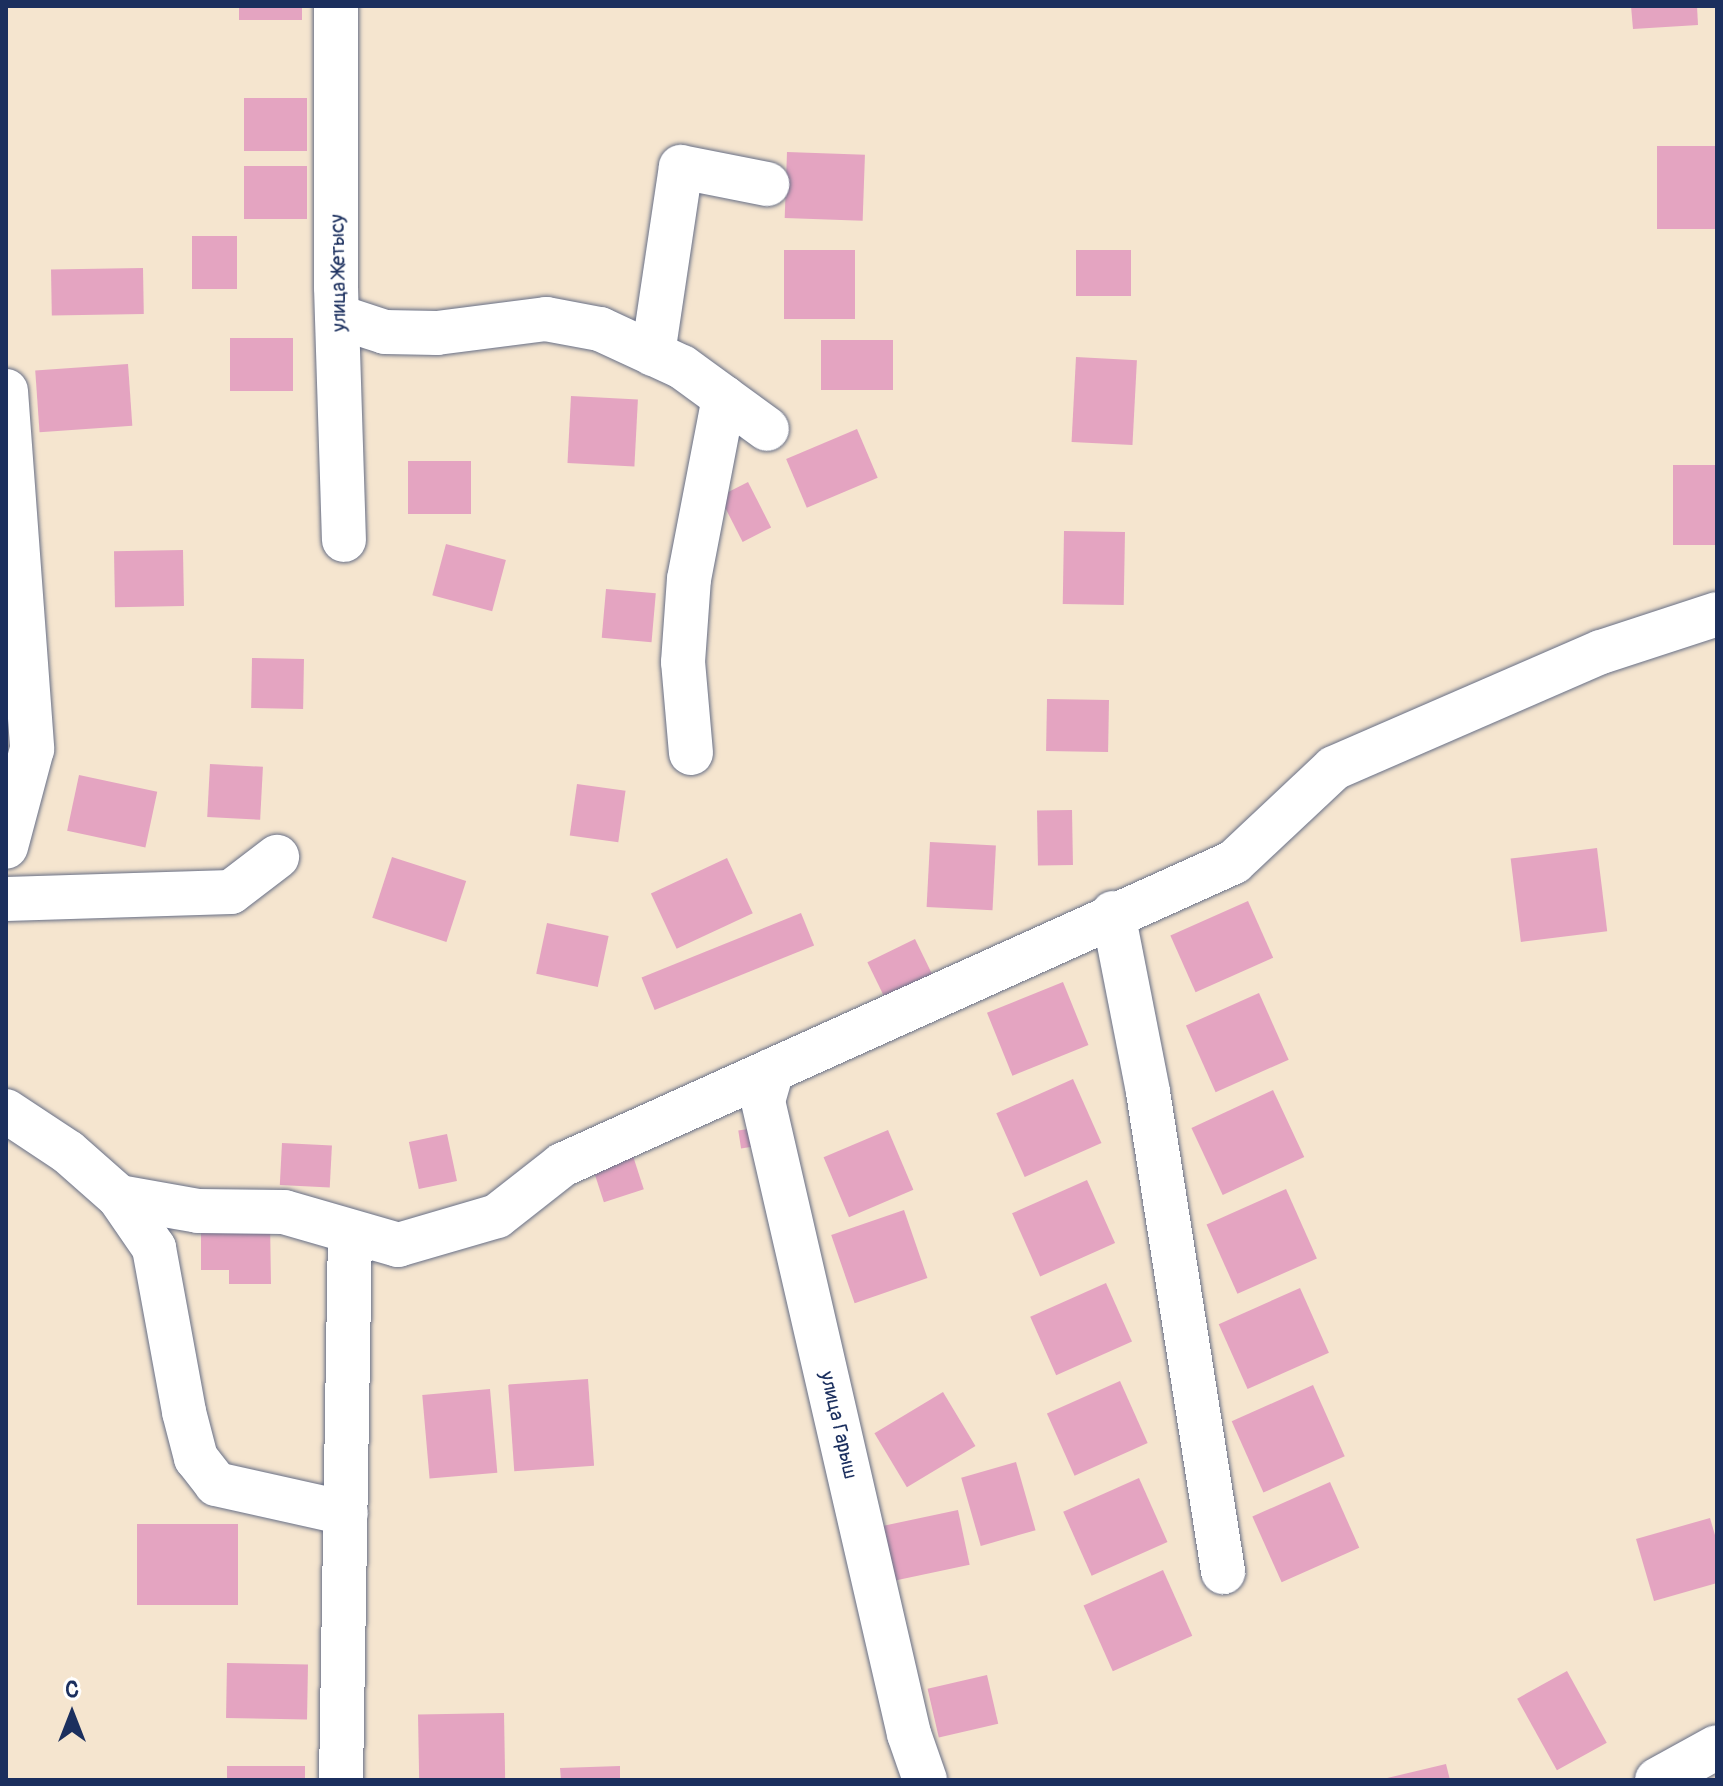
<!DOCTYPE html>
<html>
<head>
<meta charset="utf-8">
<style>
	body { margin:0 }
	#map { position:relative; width:1723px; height:1786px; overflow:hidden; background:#f5e5cf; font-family:Pangolin,sans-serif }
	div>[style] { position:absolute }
	.building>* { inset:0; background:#e4a4c1; transform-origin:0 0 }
	.roads { filter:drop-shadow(0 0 2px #676f86) drop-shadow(0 0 2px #676f86) }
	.minor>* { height:44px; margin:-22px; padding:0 22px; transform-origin:22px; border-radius:22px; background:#fff }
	span { translate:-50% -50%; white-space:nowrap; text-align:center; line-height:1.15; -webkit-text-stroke:6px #fff; paint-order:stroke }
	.street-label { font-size:20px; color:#1b2f5e }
	.frame { position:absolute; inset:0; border:8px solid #1b2f5e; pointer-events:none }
	.north { position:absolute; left:32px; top:1674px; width:80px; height:80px; -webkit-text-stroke:6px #fff; paint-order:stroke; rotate:0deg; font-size:22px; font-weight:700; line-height:32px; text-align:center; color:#1b2f5e }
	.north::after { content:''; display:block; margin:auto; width:28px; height:36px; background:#1b2f5e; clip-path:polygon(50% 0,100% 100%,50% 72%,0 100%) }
</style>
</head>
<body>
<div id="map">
	<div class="building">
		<div style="left:239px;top:6px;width:63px;height:14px"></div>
		<div style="clip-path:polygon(1631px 6px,1697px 6px,1698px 25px,1633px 29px)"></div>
		<div style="left:244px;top:98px;width:63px;height:53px"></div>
		<div style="left:1657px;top:146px;width:60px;height:83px"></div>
		<div style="left:787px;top:152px;width:78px;height:66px;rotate:2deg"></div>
		<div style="left:244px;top:166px;width:63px;height:53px"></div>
		<div style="left:192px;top:236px;width:45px;height:53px"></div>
		<div style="left:784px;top:250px;width:71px;height:69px"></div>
		<div style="left:1076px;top:250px;width:55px;height:46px"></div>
		<div style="left:143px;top:268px;width:46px;height:92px;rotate:89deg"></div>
		<div style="left:230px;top:338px;width:63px;height:53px"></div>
		<div style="left:821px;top:340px;width:72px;height:50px"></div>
		<div style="left:1076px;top:357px;width:61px;height:85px;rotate:3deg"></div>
		<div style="left:128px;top:364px;width:62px;height:93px;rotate:86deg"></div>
		<div style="left:571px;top:396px;width:67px;height:67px;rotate:3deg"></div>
		<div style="left:857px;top:429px;width:53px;height:77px;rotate:67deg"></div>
		<div style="left:408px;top:461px;width:63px;height:53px"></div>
		<div style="left:1673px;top:465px;width:44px;height:80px"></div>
		<div style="left:748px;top:482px;width:51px;height:32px;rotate:63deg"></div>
		<div style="left:1064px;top:531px;width:61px;height:73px;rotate:1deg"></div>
		<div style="left:446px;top:544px;width:62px;height:53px;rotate:15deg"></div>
		<div style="left:183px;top:550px;width:56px;height:69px;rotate:89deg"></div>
		<div style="left:606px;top:589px;width:50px;height:49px;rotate:5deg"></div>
		<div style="left:252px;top:658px;width:52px;height:50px;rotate:1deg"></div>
		<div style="left:1047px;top:699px;width:62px;height:52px;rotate:1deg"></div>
		<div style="left:210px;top:764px;width:53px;height:53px;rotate:3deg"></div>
		<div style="left:79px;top:775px;width:80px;height:57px;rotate:12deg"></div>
		<div style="left:577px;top:784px;width:49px;height:52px;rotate:8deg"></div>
		<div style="left:1072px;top:810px;width:55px;height:35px;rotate:89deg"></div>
		<div style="left:930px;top:842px;width:66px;height:65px;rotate:3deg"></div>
		<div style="left:1597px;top:848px;width:84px;height:87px;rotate:83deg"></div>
		<div style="left:392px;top:857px;width:78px;height:64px;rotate:18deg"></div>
		<div style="left:727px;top:858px;width:61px;height:84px;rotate:65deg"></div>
		<div style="left:1248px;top:901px;width:62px;height:85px;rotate:66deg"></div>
		<div style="left:801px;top:913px;width:35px;height:172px;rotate:68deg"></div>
		<div style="left:547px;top:923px;width:63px;height:52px;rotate:12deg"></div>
		<div style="left:915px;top:939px;width:53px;height:53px;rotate:64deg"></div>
		<div style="left:1063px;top:982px;width:68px;height:82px;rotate:68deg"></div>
		<div style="left:1259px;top:993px;width:73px;height:80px;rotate:66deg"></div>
		<div style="left:1073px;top:1079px;width:70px;height:84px;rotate:66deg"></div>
		<div style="left:1273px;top:1090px;width:74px;height:90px;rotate:65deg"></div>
		<div style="left:761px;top:1127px;width:18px;height:23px;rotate:81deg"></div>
		<div style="left:888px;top:1130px;width:65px;height:70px;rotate:67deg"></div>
		<div style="left:447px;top:1134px;width:48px;height:39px;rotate:78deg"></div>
		<div style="left:282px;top:1143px;width:50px;height:42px;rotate:3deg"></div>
		<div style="left:633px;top:1156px;width:35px;height:42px;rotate:72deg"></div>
		<div style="left:1087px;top:1180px;width:69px;height:82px;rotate:66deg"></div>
		<div style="left:1286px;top:1189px;width:76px;height:87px;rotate:66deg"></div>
		<div style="left:904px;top:1210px;width:72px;height:77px;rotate:71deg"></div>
		<div style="clip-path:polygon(201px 1221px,270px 1221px,271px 1284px,229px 1284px,229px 1270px,201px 1270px)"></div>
		<div style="left:1106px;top:1283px;width:64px;height:83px;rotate:66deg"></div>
		<div style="left:1300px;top:1288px;width:71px;height:89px;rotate:66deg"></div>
		<div style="left:588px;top:1379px;width:87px;height:80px;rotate:86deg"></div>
		<div style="left:1120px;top:1381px;width:68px;height:80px;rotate:66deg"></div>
		<div style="left:1313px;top:1385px;width:78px;height:89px;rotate:66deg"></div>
		<div style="left:490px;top:1389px;width:84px;height:68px;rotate:85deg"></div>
		<div style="left:943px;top:1392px;width:63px;height:80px;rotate:59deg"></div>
		<div style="left:1016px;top:1462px;width:71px;height:57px;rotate:74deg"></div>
		<div style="left:1139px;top:1478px;width:70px;height:83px;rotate:66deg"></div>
		<div style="left:1330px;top:1482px;width:72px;height:85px;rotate:66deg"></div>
		<div style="left:958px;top:1510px;width:56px;height:76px;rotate:78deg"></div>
		<div style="clip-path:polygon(1710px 1518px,1717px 1542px,1717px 1583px,1654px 1601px,1636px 1539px)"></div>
		<div style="left:137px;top:1524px;width:101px;height:81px"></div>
		<div style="left:1163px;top:1570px;width:72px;height:87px;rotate:66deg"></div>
		<div style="left:227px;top:1663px;width:81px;height:55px;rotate:1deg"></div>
		<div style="left:1567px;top:1671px;width:82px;height:57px;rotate:61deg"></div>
		<div style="left:987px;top:1675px;width:50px;height:61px;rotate:77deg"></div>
		<div style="left:504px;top:1713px;width:67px;height:86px;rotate:89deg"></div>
		<div style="clip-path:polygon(1446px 1764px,1450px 1780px,1383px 1780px,1383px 1779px)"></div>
		<div style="left:227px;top:1766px;width:78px;height:14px"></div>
		<div style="clip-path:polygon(620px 1766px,620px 1780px,561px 1780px,560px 1768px)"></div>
	</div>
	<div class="roads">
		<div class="minor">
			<div style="left:336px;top:6px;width:281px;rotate:90deg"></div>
			<div style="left:336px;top:287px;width:253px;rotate:88.2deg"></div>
			<div style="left:339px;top:317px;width:48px;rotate:18.1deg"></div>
			<div style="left:385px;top:332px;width:52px;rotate:1.1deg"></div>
			<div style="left:437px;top:333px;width:110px;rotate:-7.3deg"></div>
			<div style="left:546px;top:319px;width:55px;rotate:10.5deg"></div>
			<div style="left:600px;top:329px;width:90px;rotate:24.9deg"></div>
			<div style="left:682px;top:367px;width:105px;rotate:36.1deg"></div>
			<div style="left:653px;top:354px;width:189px;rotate:-81.5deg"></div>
			<div style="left:681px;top:167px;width:88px;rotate:11.2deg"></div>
			<div style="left:6px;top:391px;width:359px;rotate:85.8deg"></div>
			<div style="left:32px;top:749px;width:101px;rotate:104.9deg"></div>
			<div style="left:691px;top:753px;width:91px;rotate:-95deg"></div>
			<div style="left:683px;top:662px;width:83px;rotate:-85.9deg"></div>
			<div style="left:689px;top:579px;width:185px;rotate:-79.1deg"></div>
			<div style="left:6px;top:899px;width:225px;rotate:-1.8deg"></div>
			<div style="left:231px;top:892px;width:58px;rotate:-37.3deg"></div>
			<div style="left:1113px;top:913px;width:182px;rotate:78.9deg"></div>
			<div style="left:1148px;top:1092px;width:486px;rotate:81.1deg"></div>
			<div style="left:772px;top:1070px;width:32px;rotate:106deg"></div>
			<div style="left:763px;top:1101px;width:650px;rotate:77.01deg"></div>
			<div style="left:909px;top:1734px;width:49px;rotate:70.8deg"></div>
			<div style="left:6px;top:1111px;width:74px;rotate:33.5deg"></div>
			<div style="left:68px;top:1152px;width:68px;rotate:41.4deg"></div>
			<div style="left:119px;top:1197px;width:62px;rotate:55.5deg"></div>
			<div style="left:154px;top:1248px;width:167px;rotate:79.6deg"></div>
			<div style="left:184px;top:1412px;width:48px;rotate:75.4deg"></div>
			<div style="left:196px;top:1458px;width:33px;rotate:52deg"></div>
			<div style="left:216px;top:1484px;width:133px;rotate:12.6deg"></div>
			<div style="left:119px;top:1197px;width:80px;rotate:10deg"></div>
			<div style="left:198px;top:1211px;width:86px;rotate:0.7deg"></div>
			<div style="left:284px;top:1212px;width:119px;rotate:16.1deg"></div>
			<div style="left:398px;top:1245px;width:103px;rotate:-16.3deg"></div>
			<div style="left:497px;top:1216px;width:83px;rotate:-38.1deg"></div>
			<div style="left:562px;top:1165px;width:737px;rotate:-24.27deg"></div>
			<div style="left:1234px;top:862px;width:137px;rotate:-43.2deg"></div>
			<div style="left:1334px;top:768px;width:291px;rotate:-23.5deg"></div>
			<div style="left:1601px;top:652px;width:122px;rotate:-18.1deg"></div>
			<div style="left:341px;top:1780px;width:548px;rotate:-89.06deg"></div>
			<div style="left:1657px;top:1780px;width:68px;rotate:-28.8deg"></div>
		</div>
	</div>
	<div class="street-label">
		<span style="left:338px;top:273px;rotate:-91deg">улица Жетысу</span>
		<span style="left:839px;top:1425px;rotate:77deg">улица Гарыш</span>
	</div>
	<div class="frame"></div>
	<div class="north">С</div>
</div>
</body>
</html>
